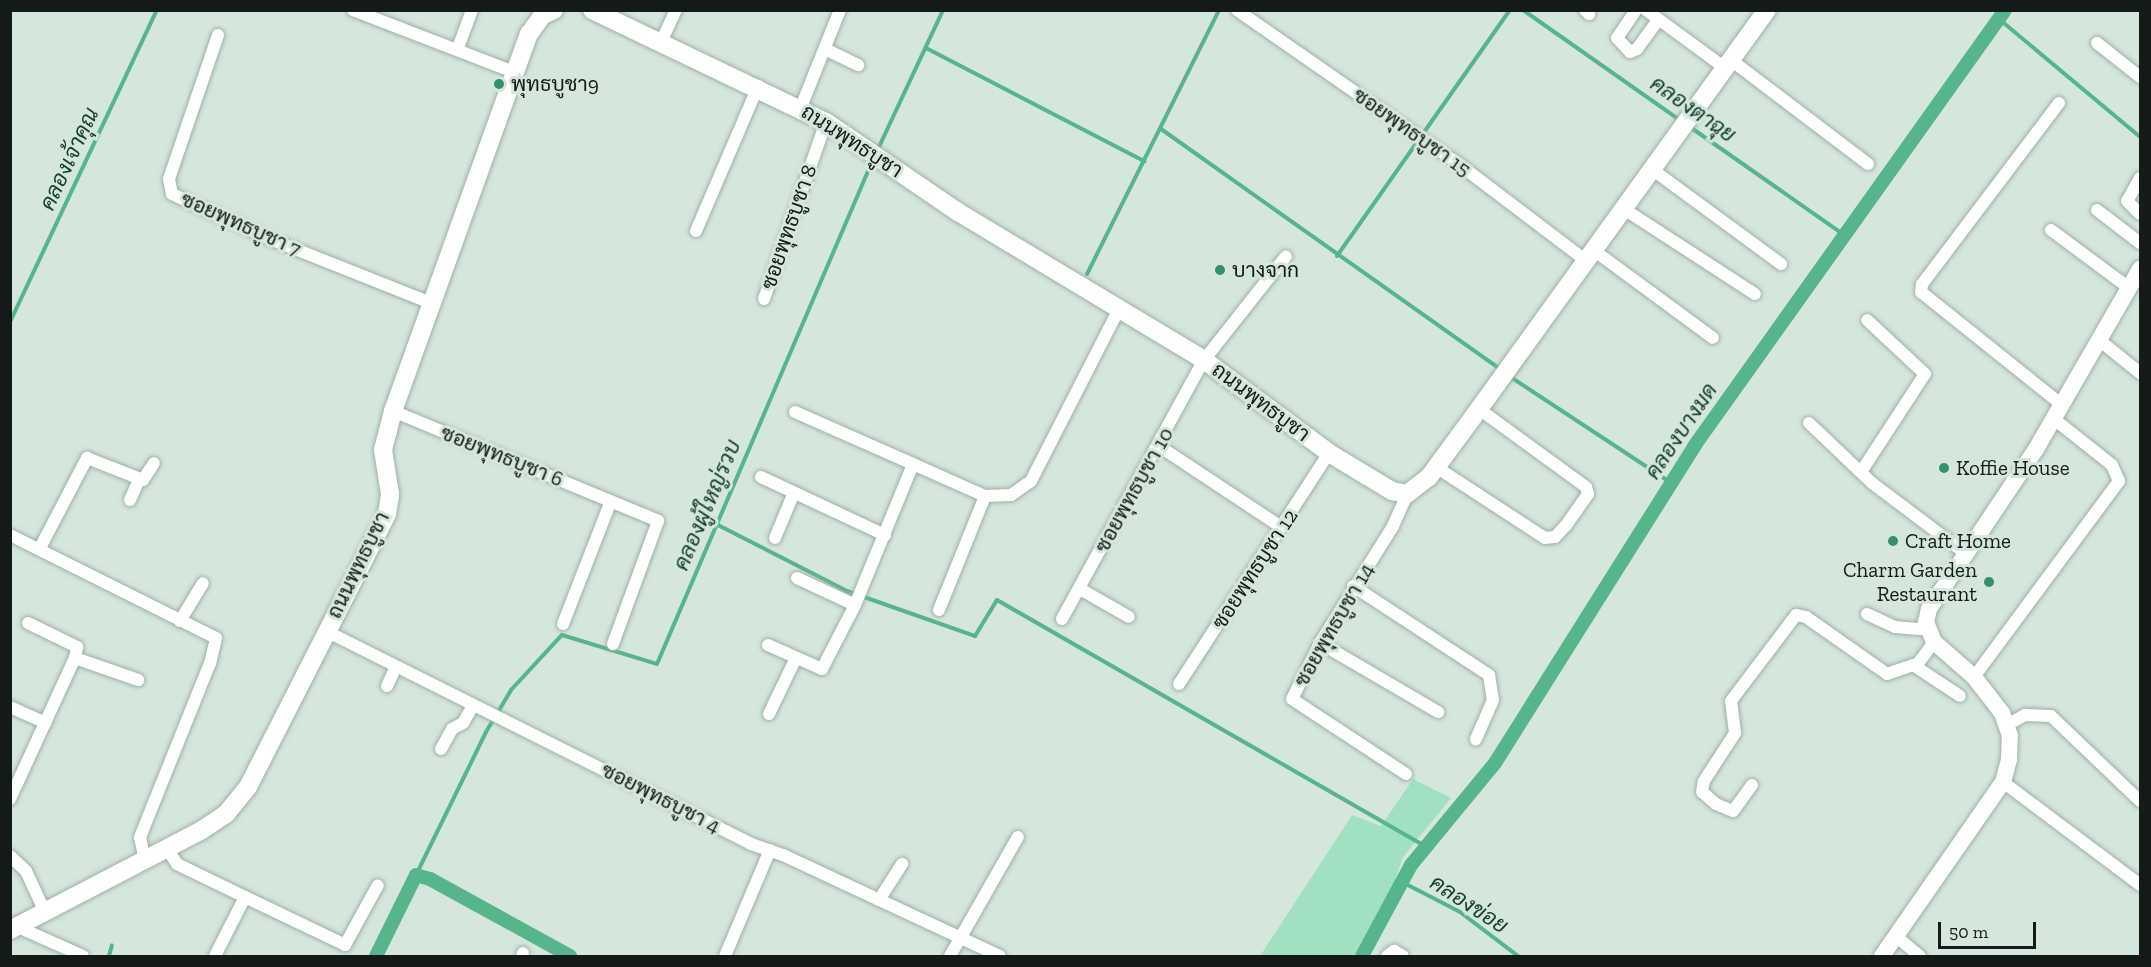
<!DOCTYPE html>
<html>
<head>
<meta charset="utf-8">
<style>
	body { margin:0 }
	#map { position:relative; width:2151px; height:967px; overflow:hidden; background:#d5e7dd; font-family:"Zilla Slab",Sarabun,serif }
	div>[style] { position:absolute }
	.green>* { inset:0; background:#a1e1c1 }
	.stream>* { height:4px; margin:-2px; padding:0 2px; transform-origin:2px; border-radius:2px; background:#56b58b }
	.canal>* { height:14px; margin:-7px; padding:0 7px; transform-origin:7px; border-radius:7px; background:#56b58b }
	.roads { filter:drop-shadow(0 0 2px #9fb0a7) drop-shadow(0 0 2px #9fb0a7) }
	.minor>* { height:12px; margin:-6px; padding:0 6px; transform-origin:6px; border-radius:6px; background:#fff }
	.tertiary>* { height:16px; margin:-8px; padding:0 8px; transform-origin:8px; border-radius:8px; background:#fff }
	.secondary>* { height:18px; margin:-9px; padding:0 9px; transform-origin:9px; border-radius:9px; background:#fff }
	.dots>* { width:16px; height:16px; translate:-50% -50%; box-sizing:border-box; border:3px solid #d5e7dd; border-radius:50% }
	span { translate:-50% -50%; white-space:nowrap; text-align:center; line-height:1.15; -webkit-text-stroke:6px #d5e7dd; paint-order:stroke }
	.poi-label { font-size:21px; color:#141a17 }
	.left { translate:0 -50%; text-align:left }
	.right { translate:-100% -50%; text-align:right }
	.street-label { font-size:21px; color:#141a17 }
	.water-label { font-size:22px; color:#143d2c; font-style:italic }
	.frame { position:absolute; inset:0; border:12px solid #141a17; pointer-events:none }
	.scale { position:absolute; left:1938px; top:922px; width:98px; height:27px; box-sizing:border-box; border:3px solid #141a17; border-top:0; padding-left:8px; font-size:18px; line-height:21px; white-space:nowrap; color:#141a17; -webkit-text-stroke:4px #d5e7dd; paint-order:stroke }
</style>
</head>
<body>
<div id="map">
	<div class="green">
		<div style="clip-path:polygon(1413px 779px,1451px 798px,1403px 857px,1394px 883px,1354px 956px,1260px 956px,1352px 815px,1381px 826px)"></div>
	</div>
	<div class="stream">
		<div style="left:1523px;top:10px;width:193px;rotate:35.1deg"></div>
		<div style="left:1999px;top:19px;width:184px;rotate:39.9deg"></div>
		<div style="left:926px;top:48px;width:246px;rotate:27.4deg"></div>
		<div style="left:1690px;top:127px;width:188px;rotate:35deg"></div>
		<div style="left:1161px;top:129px;width:417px;rotate:35.3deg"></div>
		<div style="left:878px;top:149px;width:153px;rotate:-64.9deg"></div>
		<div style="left:1337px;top:256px;width:301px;rotate:-54.9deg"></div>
		<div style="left:1087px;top:274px;width:295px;rotate:-63.4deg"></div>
		<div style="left:10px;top:322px;width:345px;rotate:-64.8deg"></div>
		<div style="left:1509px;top:376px;width:194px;rotate:33.4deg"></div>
		<div style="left:716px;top:524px;width:147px;rotate:27.1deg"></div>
		<div style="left:847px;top:591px;width:136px;rotate:19.4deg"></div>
		<div style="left:975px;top:636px;width:42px;rotate:-58.6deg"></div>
		<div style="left:997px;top:600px;width:495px;rotate:29.9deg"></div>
		<div style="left:416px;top:875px;width:159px;rotate:-63.9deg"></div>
		<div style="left:486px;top:732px;width:49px;rotate:-59.2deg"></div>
		<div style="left:511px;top:690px;width:75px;rotate:-47.2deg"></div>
		<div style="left:562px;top:635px;width:99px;rotate:17deg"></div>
		<div style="left:657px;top:664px;width:546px;rotate:-66.82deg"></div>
		<div style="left:1402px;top:882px;width:65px;rotate:27.3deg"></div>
		<div style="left:1460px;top:912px;width:73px;rotate:37.2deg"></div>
		<div style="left:109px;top:956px;width:11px;rotate:-75deg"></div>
	</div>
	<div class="canal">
		<div style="left:376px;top:956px;width:90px;rotate:-63.7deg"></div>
		<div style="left:416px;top:875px;width:15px;rotate:16deg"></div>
		<div style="left:430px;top:879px;width:160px;rotate:28.8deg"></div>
		<div style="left:1362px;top:956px;width:103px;rotate:-61.7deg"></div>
		<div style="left:1411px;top:865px;width:132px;rotate:-50.5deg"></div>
		<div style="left:1495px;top:763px;width:376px;rotate:-57.8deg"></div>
		<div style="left:1695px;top:445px;width:534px;rotate:-54.52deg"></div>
	</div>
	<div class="roads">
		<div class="minor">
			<div style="left:353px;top:10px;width:173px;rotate:21.1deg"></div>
			<div style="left:1237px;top:10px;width:267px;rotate:34.8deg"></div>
			<div style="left:1456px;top:162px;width:161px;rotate:37.2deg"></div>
			<div style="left:1585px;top:10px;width:6px;rotate:45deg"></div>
			<div style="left:1636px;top:10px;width:34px;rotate:124deg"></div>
			<div style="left:1617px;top:38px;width:19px;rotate:47deg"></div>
			<div style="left:1630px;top:52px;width:8px;rotate:-23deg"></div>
			<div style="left:1637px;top:49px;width:36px;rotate:-54deg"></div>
			<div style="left:1646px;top:10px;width:98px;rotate:36.3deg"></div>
			<div style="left:218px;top:35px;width:152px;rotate:108.8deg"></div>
			<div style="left:169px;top:179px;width:15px;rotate:79deg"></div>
			<div style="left:172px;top:194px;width:108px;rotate:24.7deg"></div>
			<div style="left:270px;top:239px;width:175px;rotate:21.7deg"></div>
			<div style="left:661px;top:42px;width:35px;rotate:-65deg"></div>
			<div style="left:2097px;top:43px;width:55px;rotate:38.3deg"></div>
			<div style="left:458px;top:48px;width:40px;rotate:-69.8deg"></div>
			<div style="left:825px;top:49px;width:37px;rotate:26deg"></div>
			<div style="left:1731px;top:60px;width:172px;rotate:37.2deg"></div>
			<div style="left:2059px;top:103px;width:227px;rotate:127.1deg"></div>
			<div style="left:1922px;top:284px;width:8px;rotate:97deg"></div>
			<div style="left:1921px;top:292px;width:181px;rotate:38.7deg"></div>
			<div style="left:801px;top:107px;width:105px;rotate:-68.1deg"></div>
			<div style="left:1653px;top:170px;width:159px;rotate:36.3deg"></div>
			<div style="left:2140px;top:178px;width:26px;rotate:119deg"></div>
			<div style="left:2127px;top:201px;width:18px;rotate:45deg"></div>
			<div style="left:1624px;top:209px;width:156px;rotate:33deg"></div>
			<div style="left:2097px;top:210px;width:54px;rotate:37.5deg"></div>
			<div style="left:2051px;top:230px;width:97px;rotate:36.6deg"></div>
			<div style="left:696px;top:231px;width:158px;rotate:-66.8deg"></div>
			<div style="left:1592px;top:249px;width:150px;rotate:36.3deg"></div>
			<div style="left:764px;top:299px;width:188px;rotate:-70.7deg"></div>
			<div style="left:2099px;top:340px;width:53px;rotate:38.8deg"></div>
			<div style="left:393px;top:411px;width:287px;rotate:22.5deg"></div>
			<div style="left:658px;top:521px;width:131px;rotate:110.1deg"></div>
			<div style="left:795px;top:412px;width:129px;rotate:23.8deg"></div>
			<div style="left:1809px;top:423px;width:87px;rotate:43.6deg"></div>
			<div style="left:1872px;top:483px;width:116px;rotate:37deg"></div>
			<div style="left:1159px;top:446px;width:146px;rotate:33.6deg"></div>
			<div style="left:1436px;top:467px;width:130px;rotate:33.1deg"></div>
			<div style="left:1545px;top:538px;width:10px;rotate:-6deg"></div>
			<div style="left:1555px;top:537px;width:18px;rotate:-47deg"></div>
			<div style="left:1567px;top:524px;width:37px;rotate:-55deg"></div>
			<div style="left:1588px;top:494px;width:7px;rotate:-106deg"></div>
			<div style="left:1586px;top:487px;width:132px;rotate:-143.9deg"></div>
			<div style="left:1861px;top:472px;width:117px;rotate:-56.9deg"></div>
			<div style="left:1925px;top:374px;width:79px;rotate:-137deg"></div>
			<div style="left:761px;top:477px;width:137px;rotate:25.1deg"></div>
			<div style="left:130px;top:500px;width:22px;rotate:-66deg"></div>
			<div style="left:10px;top:535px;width:230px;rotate:26.6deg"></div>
			<div style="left:216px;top:638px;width:26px;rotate:103deg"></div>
			<div style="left:210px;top:663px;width:188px;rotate:111.9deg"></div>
			<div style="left:140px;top:837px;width:24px;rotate:78deg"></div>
			<div style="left:775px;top:538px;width:47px;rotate:-67.3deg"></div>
			<div style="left:40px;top:548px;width:102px;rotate:-62.4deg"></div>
			<div style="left:87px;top:458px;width:60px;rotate:21.4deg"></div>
			<div style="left:143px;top:480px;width:20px;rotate:-57deg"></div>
			<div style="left:797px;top:578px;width:64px;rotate:25deg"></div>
			<div style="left:1353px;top:586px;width:163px;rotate:33.2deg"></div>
			<div style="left:1489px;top:675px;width:25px;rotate:81deg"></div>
			<div style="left:1493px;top:700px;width:43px;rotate:113.6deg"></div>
			<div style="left:1080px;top:589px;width:56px;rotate:29.7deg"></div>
			<div style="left:939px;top:610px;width:123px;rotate:-68deg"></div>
			<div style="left:1867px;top:614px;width:31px;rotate:25deg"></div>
			<div style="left:1895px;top:627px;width:33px;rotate:5deg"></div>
			<div style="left:1062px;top:619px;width:295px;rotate:-61.3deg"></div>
			<div style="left:1204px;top:360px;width:132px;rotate:-51.7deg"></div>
			<div style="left:180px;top:621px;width:44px;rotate:-58.8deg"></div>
			<div style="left:28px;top:623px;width:55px;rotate:26.1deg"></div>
			<div style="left:77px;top:647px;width:11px;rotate:100deg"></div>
			<div style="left:75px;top:658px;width:67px;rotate:19.2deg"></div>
			<div style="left:563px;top:624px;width:132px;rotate:-68.7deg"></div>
			<div style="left:326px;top:631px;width:475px;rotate:26.6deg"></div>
			<div style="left:751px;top:844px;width:34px;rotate:19deg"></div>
			<div style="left:783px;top:855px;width:239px;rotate:25deg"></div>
			<div style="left:1320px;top:643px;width:137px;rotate:30.3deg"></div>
			<div style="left:768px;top:645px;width:59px;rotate:24deg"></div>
			<div style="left:822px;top:669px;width:72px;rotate:-62.7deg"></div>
			<div style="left:855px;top:605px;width:152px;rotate:-67.6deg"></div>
			<div style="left:913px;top:464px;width:79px;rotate:24deg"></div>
			<div style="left:985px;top:496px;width:26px;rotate:-2deg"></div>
			<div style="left:1011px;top:495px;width:24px;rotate:-35deg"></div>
			<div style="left:1031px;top:481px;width:193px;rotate:-62.9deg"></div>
			<div style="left:1916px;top:666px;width:30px;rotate:-53deg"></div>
			<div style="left:1974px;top:677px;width:244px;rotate:-53.5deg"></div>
			<div style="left:2119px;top:481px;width:17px;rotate:-114deg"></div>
			<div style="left:2112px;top:465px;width:74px;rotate:-141.6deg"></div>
			<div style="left:1179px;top:684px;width:275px;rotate:-57deg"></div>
			<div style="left:387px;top:686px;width:21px;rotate:-65deg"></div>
			<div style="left:10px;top:707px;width:39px;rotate:24deg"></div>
			<div style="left:769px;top:714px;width:60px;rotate:-64.3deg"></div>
			<div style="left:2007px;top:725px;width:21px;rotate:-29deg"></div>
			<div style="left:2025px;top:715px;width:26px;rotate:2deg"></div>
			<div style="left:2051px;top:716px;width:123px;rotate:43.7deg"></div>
			<div style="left:441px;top:749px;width:23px;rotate:-61deg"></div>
			<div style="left:452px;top:729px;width:13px;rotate:-29deg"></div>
			<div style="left:463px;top:723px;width:20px;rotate:-60deg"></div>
			<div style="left:1406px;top:774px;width:136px;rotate:-146.7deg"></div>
			<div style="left:1292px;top:699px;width:63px;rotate:-63.4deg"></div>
			<div style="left:1320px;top:643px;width:138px;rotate:-58deg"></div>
			<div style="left:1393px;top:526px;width:35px;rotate:-66deg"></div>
			<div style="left:2003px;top:782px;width:171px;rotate:36.9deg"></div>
			<div style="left:1752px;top:785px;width:32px;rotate:126deg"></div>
			<div style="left:1733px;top:811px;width:18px;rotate:-158deg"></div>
			<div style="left:1716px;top:804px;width:18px;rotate:-139deg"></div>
			<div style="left:1702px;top:792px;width:11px;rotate:-80deg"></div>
			<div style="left:1704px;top:781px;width:57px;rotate:-57.1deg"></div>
			<div style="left:1735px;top:733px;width:32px;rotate:-97deg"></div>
			<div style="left:1731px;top:701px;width:108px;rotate:-52.9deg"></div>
			<div style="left:1796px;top:615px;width:10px;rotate:11deg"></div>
			<div style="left:1806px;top:617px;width:99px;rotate:35.1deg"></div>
			<div style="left:1887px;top:674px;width:28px;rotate:-19deg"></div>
			<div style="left:1913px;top:665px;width:56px;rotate:33.4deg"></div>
			<div style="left:10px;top:799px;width:155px;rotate:-65.3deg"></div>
			<div style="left:167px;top:849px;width:18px;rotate:56deg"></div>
			<div style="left:177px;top:864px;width:76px;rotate:25.9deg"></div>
			<div style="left:245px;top:897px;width:66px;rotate:117deg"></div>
			<div style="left:10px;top:856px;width:22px;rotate:43deg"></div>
			<div style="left:26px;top:871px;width:43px;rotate:65.2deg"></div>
			<div style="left:245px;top:897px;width:111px;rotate:25.6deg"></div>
			<div style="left:345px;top:945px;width:68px;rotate:-61.2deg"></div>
			<div style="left:879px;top:900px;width:43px;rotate:-57.4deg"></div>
			<div style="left:18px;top:927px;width:71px;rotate:24deg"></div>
			<div style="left:1897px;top:937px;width:30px;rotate:40deg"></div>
			<div style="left:522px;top:956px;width:3px;rotate:-72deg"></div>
			<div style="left:725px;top:956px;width:115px;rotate:-67deg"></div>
			<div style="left:950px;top:956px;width:137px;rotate:-60.3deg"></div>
			<div style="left:1387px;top:956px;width:9px;rotate:-36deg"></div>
			<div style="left:1394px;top:951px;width:10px;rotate:29deg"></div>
		</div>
		<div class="tertiary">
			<div style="left:1882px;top:956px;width:212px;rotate:-55.2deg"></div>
			<div style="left:2003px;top:782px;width:23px;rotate:-75deg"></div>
			<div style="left:2009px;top:760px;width:24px;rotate:-88deg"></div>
			<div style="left:2010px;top:736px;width:24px;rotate:-109deg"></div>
			<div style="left:2002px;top:713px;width:46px;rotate:-127.9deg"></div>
			<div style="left:1974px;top:677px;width:53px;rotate:-138.8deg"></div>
			<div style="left:1934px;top:642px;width:22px;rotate:-112deg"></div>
			<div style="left:1926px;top:622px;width:13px;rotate:-77deg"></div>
			<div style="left:1929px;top:609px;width:192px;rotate:-56.2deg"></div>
			<div style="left:2036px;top:449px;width:208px;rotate:-60deg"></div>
		</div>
		<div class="secondary">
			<div style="left:592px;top:10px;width:259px;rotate:25.6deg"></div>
			<div style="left:826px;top:122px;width:160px;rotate:34.3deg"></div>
			<div style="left:958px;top:212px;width:287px;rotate:31deg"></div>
			<div style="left:1204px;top:360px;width:156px;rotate:36.6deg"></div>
			<div style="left:1329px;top:453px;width:74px;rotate:31.1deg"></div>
			<div style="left:1392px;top:491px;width:15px;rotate:11deg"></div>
			<div style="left:1407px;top:494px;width:28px;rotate:-38deg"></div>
			<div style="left:1429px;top:477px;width:84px;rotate:-53.7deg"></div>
			<div style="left:1479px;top:409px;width:492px;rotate:-54.2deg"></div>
			<div style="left:10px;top:930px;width:216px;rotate:-27.5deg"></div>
			<div style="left:202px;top:830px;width:29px;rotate:-34deg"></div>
			<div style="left:226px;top:814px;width:35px;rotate:-51deg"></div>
			<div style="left:248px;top:787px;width:306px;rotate:-63deg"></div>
			<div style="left:387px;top:514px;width:20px;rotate:-81deg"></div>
			<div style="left:390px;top:494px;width:45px;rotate:-99deg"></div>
			<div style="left:383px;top:450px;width:40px;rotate:-75.6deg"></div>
			<div style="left:393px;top:411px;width:401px;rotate:-70.2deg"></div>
			<div style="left:529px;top:34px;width:24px;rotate:-54deg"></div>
			<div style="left:543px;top:15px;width:12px;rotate:-24deg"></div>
		</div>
	</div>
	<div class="dots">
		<div style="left:499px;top:84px;background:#32916a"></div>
		<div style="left:1220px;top:270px;background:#32916a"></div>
		<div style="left:1944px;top:468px;background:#32916a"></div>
		<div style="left:1893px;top:541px;background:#32916a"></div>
		<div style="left:1989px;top:582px;background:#32916a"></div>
	</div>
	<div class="poi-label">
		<span class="left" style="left:511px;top:84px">พุทธบูชา9</span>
		<span class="left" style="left:1232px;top:270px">บางจาก</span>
		<span class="left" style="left:1956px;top:468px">Koffie House</span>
		<span class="left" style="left:1905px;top:541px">Craft Home</span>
		<span class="right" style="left:1977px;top:582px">Charm Garden<br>Restaurant</span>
	</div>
	<div class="street-label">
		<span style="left:1412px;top:132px;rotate:35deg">ซอยพุทธบูชา 15</span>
		<span style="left:852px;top:141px;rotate:33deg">ถนนพุทธบูชา</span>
		<span style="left:241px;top:224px;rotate:24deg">ซอยพุทธบูชา 7</span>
		<span style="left:789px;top:227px;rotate:-71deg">ซอยพุทธบูชา 8</span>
		<span style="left:1261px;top:402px;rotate:37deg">ถนนพุทธบูชา</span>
		<span style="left:502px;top:456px;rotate:22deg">ซอยพุทธบูชา 6</span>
		<span style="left:1134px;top:490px;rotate:-61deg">ซอยพุทธบูชา 10</span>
		<span style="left:358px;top:565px;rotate:-64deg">ถนนพุทธบูชา</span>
		<span style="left:1255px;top:569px;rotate:-57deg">ซอยพุทธบูชา 12</span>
		<span style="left:1334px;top:625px;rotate:-60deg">ซอยพุทธบูชา 14</span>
		<span style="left:661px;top:798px;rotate:27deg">ซอยพุทธบูชา 4</span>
	</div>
	<div class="water-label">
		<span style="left:1693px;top:109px;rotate:35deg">คลองตาฉุย</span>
		<span style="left:69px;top:159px;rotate:-65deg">คลองเจ้าคุณ</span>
		<span style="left:1681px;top:431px;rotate:-56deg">คลองบางมด</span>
		<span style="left:707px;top:505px;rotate:-67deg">คลองผู้ใหญ่รวบ</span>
		<span style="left:1469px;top:904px;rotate:33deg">คลองข่อย</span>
	</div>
	<div class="frame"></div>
	<div class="scale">50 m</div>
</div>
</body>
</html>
